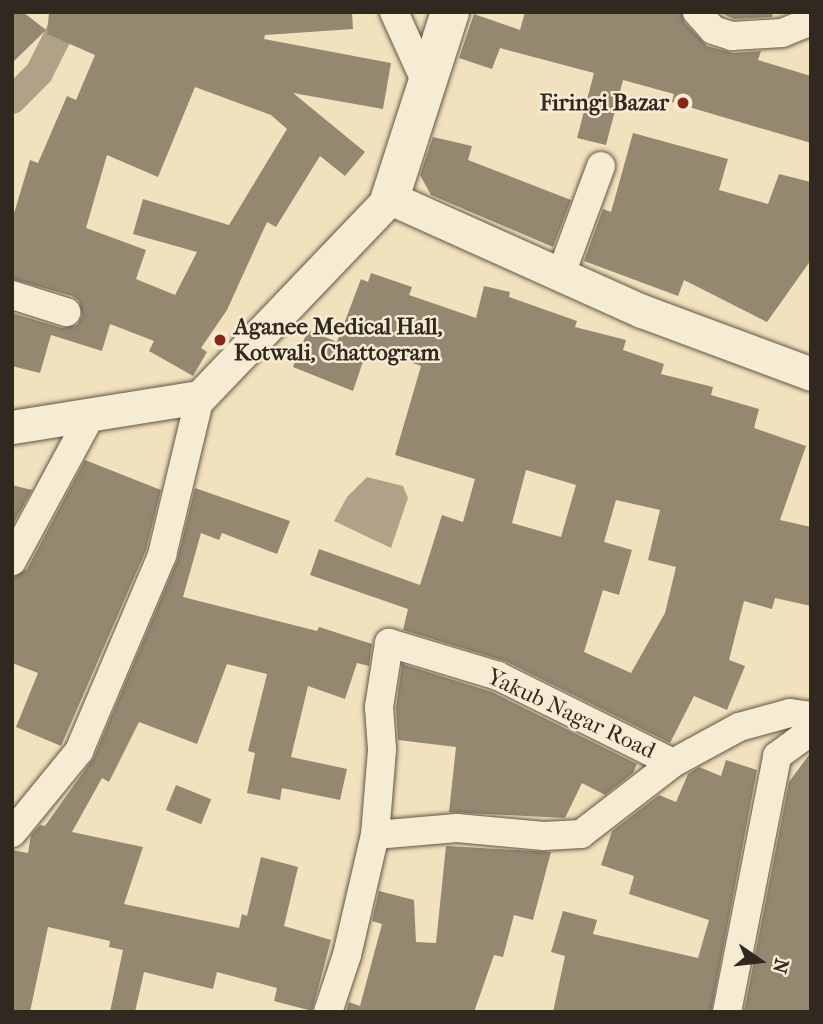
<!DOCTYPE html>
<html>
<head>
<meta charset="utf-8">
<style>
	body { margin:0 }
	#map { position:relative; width:823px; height:1024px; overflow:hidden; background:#f1e1bc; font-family:"IM FELL French Canon",serif }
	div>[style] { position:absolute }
	.water>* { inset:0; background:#b0a287 }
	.canal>* { height:28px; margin:-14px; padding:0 14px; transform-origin:14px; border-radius:14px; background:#b0a287 }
	.building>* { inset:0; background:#958871; transform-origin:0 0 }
	.roads { filter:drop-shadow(0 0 2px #615647) drop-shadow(0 0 2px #615647) }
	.minor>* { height:28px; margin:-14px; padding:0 14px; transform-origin:14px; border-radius:14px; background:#f6ecd3 }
	.tertiary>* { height:33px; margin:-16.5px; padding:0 16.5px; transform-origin:16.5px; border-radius:16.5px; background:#f6ecd3 }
	.secondary>* { height:38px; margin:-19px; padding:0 19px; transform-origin:19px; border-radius:19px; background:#f6ecd3 }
	.dots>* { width:19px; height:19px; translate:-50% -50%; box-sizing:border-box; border:4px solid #f6ecd3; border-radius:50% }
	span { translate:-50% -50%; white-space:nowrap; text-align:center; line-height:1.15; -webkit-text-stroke:5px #f6ecd3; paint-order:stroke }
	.poi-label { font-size:23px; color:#312820; font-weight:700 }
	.right { translate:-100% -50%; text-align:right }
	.left { translate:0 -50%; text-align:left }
	.street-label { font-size:23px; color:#312820 }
	.frame { position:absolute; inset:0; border:14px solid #312820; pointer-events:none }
	.north { position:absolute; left:725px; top:926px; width:70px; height:70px; -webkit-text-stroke:5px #f6ecd3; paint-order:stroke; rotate:104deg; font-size:19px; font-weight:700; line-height:28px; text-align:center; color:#312820 }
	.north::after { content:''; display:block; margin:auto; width:24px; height:32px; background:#312820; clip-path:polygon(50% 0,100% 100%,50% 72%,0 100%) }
</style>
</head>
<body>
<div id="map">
	<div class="water">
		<div style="clip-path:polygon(367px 477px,403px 486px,408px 498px,391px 548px,334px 521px,347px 497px)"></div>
	</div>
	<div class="canal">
		<div style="left:12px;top:100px;width:38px;rotate:-45deg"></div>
		<div style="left:39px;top:73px;width:68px;rotate:-63.1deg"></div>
	</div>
	<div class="building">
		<div style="clip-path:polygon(12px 12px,23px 12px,46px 30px,12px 63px)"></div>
		<div style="clip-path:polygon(evenodd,49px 12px,352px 12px,353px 29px,265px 35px,264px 39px,391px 63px,383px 109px,293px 93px,365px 152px,345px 176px,320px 156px,276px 227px,267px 222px,227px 310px,201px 348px,207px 352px,193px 376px,149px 351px,154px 341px,110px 324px,102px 351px,51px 335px,40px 373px,12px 366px,12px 313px,62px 328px,77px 325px,82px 316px,79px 301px,72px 296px,12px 279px,12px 220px,30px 160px,38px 163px,67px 96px,76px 100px,95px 55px,47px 34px,49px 12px,195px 87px,271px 115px,287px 129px,229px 225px,143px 199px,133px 234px,197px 252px,175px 295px,136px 279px,146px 250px,86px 228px,107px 155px,158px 177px,195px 87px)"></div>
		<div style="clip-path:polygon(525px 12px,681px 12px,685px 23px,707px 46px,733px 53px,761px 51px,758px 60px,811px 76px,811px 143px,672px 102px,674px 94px,623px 80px,606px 145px,577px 138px,594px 73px,500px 48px,492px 69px,459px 58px,474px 14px,520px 30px)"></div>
		<div style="clip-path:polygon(719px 12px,773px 12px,772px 17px,734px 19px)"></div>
		<div style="clip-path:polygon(633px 133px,728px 159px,719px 190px,768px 204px,779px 174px,811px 182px,811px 260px,767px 322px,684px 280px,678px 296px,584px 261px,603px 209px,611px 212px)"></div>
		<div style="clip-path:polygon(433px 137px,472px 146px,468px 160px,571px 200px,553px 247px,431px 195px,420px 175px)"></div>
		<div style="clip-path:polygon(evenodd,371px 273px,412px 287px,409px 295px,476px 318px,484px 286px,510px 292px,509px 297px,577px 321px,575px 327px,626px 340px,623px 350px,664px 364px,661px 374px,713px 387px,711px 395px,759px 409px,754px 428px,806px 446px,780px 520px,811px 527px,811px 606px,775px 598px,772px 609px,744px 601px,729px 660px,745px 666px,727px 710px,694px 696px,670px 743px,505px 661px,403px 630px,408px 609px,310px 575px,319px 549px,420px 585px,442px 515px,463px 522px,475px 479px,395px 455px,421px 366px,368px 347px,353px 391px,293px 367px,308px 330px,337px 342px,361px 279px,368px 282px,371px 273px,526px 470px,576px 485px,561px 537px,512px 523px,526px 470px,371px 273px,616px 500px,660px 510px,648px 560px,676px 567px,665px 613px,631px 673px,584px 652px,603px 590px,619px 595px,632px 550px,604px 542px,616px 500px)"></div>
		<div style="clip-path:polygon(85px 460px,161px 490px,146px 550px,61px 746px,16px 727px,38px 673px,12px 663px,12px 578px,27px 569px)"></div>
		<div style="clip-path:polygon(12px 485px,32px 490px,12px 526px)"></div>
		<div style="clip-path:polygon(195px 488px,290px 521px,277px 554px,222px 533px,219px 540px,201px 533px,183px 597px,317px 631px,319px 627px,372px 644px,369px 666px,357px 663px,345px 699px,308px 686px,291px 757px,347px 769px,340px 800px,282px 788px,280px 800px,247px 793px,255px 753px,248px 751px,267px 674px,227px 664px,197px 744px,139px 722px,109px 782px,102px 778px,72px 832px,143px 847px,124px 904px,239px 928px,242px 914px,247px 916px,261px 857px,298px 867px,284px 926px,331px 940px,312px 1011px,274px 1001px,277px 988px,217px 972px,213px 989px,144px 972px,135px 1012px,110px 1012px,123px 950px,109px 947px,110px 941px,48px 927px,30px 1012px,12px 1012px,12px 850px,28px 853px,31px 835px,40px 825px,45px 826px,94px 757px,177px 561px)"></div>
		<div style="clip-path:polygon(402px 664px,492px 692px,637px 764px,633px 773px,605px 795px,582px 783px,565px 818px,449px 812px,456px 747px,398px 740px,396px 708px)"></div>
		<div style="clip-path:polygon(811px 752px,811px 1012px,744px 1012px,789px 782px)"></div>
		<div style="clip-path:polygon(726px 760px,757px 770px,711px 1012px,553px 1012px,565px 956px,551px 952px,563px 911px,597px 920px,593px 934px,698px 958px,709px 920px,629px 894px,634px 876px,601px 865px,612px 831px,659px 795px,676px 802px,688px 774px,699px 767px,721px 776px)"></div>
		<div style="left:176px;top:785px;width:38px;height:27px;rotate:22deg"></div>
		<div style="clip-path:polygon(446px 846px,551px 852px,533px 920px,514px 915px,503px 957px,494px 955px,474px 1012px,346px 1012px,349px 1002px,360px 1006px,382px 924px,372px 921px,379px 891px,414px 900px,416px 942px,436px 943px)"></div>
	</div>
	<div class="roads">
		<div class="minor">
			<div style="left:394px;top:12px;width:82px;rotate:65.6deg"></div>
			<div style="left:697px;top:12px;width:24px;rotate:48deg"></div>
			<div style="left:713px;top:30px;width:20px;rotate:18deg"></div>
			<div style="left:732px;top:36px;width:50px;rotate:-3.4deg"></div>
			<div style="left:782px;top:33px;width:31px;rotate:-22deg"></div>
			<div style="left:561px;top:274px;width:115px;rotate:-69.7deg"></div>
			<div style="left:12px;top:295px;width:57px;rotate:17.5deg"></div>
			<div style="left:12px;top:561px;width:164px;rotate:-61.6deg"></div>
			<div style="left:12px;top:833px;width:106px;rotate:-50.7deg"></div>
			<div style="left:79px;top:751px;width:213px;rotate:-67deg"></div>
			<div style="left:162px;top:555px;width:163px;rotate:-76.5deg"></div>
			<div style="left:375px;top:835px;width:86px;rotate:-85.3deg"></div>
			<div style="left:382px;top:749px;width:42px;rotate:-94.1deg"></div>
			<div style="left:379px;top:707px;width:65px;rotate:-81.1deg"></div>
			<div style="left:389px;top:643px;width:114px;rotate:16.8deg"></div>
			<div style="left:498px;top:676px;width:195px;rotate:26.4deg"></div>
			<div style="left:328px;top:1012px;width:60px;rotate:-71.6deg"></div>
			<div style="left:347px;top:955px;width:123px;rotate:-76.9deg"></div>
			<div style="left:375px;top:835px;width:82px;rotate:-4.9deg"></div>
			<div style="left:457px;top:828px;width:87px;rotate:5.3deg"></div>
			<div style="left:544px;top:836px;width:37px;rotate:-3deg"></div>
			<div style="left:581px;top:834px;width:116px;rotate:-37.7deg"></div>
			<div style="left:673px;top:763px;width:75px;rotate:-28.6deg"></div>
			<div style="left:739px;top:727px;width:53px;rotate:-15.4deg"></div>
			<div style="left:790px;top:713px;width:21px;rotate:8deg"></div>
			<div style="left:727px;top:1012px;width:261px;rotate:-78.9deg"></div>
			<div style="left:777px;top:756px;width:42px;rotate:-36.3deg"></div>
		</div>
		<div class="tertiary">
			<div style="left:12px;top:427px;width:190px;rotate:-9.1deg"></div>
			<div style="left:200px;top:397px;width:275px;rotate:-46.3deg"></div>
			<div style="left:390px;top:198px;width:276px;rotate:24.2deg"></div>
			<div style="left:642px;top:311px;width:180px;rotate:20.4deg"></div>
		</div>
		<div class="secondary">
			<div style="left:390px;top:198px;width:195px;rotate:-72.1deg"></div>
		</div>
	</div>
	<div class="dots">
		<div style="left:683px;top:103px;background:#8f2418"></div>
		<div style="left:220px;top:340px;background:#8f2418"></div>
	</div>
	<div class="poi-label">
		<span class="right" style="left:669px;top:103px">Firingi Bazar</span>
		<span class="left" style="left:234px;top:340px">Aganee Medical Hall,<br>Kotwali, Chattogram</span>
	</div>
	<div class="street-label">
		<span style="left:571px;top:714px;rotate:25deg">Yakub Nagar Road</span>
	</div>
	<div class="frame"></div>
	<div class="north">N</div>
</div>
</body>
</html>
